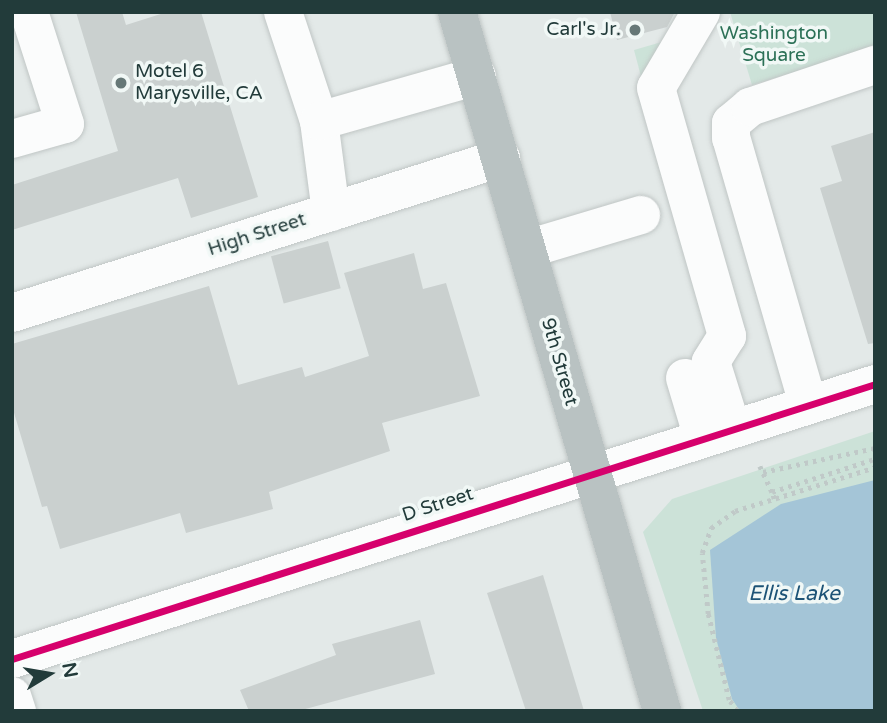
<!DOCTYPE html>
<html>
<head>
<meta charset="utf-8">
<style>
	body { margin:0 }
	#map { position:relative; width:887px; height:723px; overflow:hidden; background:#e3e9e8; font-family:"Varela Round",sans-serif }
	div>[style] { position:absolute }
	.green>* { inset:0; background:#cce2d8 }
	.water>* { inset:0; background:#a4c5d7 }
	.building>* { inset:0; background:#cad0cf; transform-origin:0 0 }
	.path>* { height:4.5px; margin-top:-2.25px; transform-origin:0; background:repeating-linear-gradient(90deg,#c0c9c8 0 3.5px,transparent 0 8.5px) }
	.roads { filter:drop-shadow(0 0 2px #c0c6c5) drop-shadow(0 0 2px #c0c6c5) }
	.minor>* { height:38px; margin:-19px; padding:0 19px; transform-origin:19px; border-radius:19px; background:#fbfcfc }
	.highway>* { height:38px; margin:-19px; padding:0 19px; transform-origin:19px; border-radius:19px; background:#b9c2c2 }
	.cycleway>* { height:7px; margin:-3.5px; padding:0 3.5px; transform-origin:3.5px; border-radius:3.5px; background:#d6006c }
	.dots>* { width:19px; height:19px; translate:-50% -50%; box-sizing:border-box; border:4px solid #f1f8f6; border-radius:50% }
	span { translate:-50% -50%; white-space:nowrap; text-align:center; line-height:1.15; -webkit-text-stroke:7px #f1f8f6; paint-order:stroke }
	.poi-label { font-size:19px; color:#223b3a }
	.right { translate:-100% -50%; text-align:right }
	.left { translate:0 -50%; text-align:left }
	.park-label { font-size:19px; color:#2c7157 }
	.street-label { font-size:19px; color:#223b3a }
	.water-label { font-size:21px; color:#1d5376; font-style:italic }
	.frame { position:absolute; inset:0; border:14px solid #223b3a; pointer-events:none }
	.north { position:absolute; left:14px; top:639px; width:70px; height:70px; -webkit-text-stroke:5px #f1f8f6; paint-order:stroke; rotate:79deg; font-size:19px; font-weight:700; line-height:28px; text-align:center; color:#223b3a }
	.north::after { content:''; display:block; margin:auto; width:24px; height:32px; background:#223b3a; clip-path:polygon(50% 0,100% 100%,50% 72%,0 100%) }
</style>
</head>
<body>
<div id="map">
	<div class="green">
		<div style="clip-path:polygon(730px 12px,875px 12px,875px 47px,752px 85px)"></div>
		<div style="clip-path:polygon(672px 39px,643px 84px,634px 50px)"></div>
		<div style="clip-path:polygon(875px 431px,875px 711px,703px 711px,643px 532px,672px 499px)"></div>
	</div>
	<div class="water">
		<div style="clip-path:polygon(875px 480px,875px 711px,740px 711px,732px 699px,716px 638px,710px 550px,781px 504px)"></div>
	</div>
	<div class="building">
		<div style="clip-path:polygon(76px 12px,122px 12px,126px 25px,167px 12px,201px 12px,258px 197px,191px 218px,178px 178px,12px 230px,12px 185px,118px 151px)"></div>
		<div style="clip-path:polygon(610px 12px,675px 12px,667px 27px,617px 40px)"></div>
		<div style="clip-path:polygon(875px 132px,875px 343px,868px 344px,820px 188px,842px 181px,831px 146px)"></div>
		<div style="left:328px;top:241px;width:49px;height:59px;rotate:75deg"></div>
		<div style="clip-path:polygon(414px 253px,423px 289px,446px 283px,480px 396px,382px 423px,390px 451px,269px 492px,273px 509px,186px 533px,180px 513px,60px 549px,47px 506px,42px 507px,12px 406px,12px 344px,209px 286px,238px 385px,302px 367px,305px 377px,369px 356px,344px 273px)"></div>
		<div style="clip-path:polygon(543px 575px,584px 711px,526px 711px,487px 593px)"></div>
		<div style="clip-path:polygon(420px 620px,435px 674px,298px 711px,249px 711px,240px 690px,336px 655px,332px 644px)"></div>
	</div>
	<div class="path">
		<div style="left:760px;top:466px;width:29px;rotate:65deg"></div>
		<div style="left:763px;top:472px;width:115px;rotate:-12.1deg"></div>
		<div style="left:774px;top:499px;width:7px;rotate:-106deg"></div>
		<div style="left:772px;top:492px;width:108px;rotate:-17.8deg"></div>
		<div style="left:737px;top:711px;width:14px;rotate:-126deg"></div>
		<div style="left:729px;top:700px;width:89px;rotate:-103.7deg"></div>
		<div style="left:708px;top:614px;width:61px;rotate:-95.6deg"></div>
		<div style="left:702px;top:553px;width:27px;rotate:-70deg"></div>
		<div style="left:711px;top:528px;width:29px;rotate:-35deg"></div>
		<div style="left:735px;top:511px;width:147px;rotate:-17.4deg"></div>
	</div>
	<div class="roads">
		<div class="minor">
			<div style="left:283px;top:12px;width:115px;rotate:71.7deg"></div>
			<div style="left:319px;top:121px;width:92px;rotate:82.5deg"></div>
			<div style="left:701px;top:12px;width:88px;rotate:120.6deg"></div>
			<div style="left:656px;top:88px;width:258px;rotate:74deg"></div>
			<div style="left:727px;top:336px;width:31px;rotate:122deg"></div>
			<div style="left:711px;top:362px;width:70px;rotate:72.6deg"></div>
			<div style="left:319px;top:121px;width:164px;rotate:-15.9deg"></div>
			<div style="left:12px;top:139px;width:55px;rotate:-15.8deg"></div>
			<div style="left:65px;top:124px;width:118px;rotate:-107.8deg"></div>
			<div style="left:527px;top:249px;width:119px;rotate:-16.6deg"></div>
			<div style="left:12px;top:313px;width:513px;rotate:-17.59deg"></div>
			<div style="left:685px;top:378px;width:63px;rotate:73.3deg"></div>
			<div style="left:808px;top:404px;width:277px;rotate:-106.1deg"></div>
			<div style="left:731px;top:138px;width:15px;rotate:-90deg"></div>
			<div style="left:731px;top:123px;width:25px;rotate:-40deg"></div>
			<div style="left:750px;top:107px;width:132px;rotate:-18.6deg"></div>
			<div style="left:12px;top:659px;width:906px;rotate:-17.67deg"></div>
			<div style="left:12px;top:696px;width:16px;rotate:72deg"></div>
		</div>
		<div class="highway">
			<div style="left:457px;top:12px;width:728px;rotate:73.65deg"></div>
		</div>
	</div>
	<div class="cycleway">
		<div style="left:12px;top:659px;width:906px;rotate:-17.67deg"></div>
	</div>
	<div class="dots">
		<div style="left:635px;top:30px;background:#667877"></div>
		<div style="left:121px;top:83px;background:#667877"></div>
	</div>
	<div class="poi-label">
		<span class="right" style="left:621px;top:30px">Carl's Jr.</span>
		<span class="left" style="left:135px;top:83px">Motel 6<br>Marysville, CA</span>
	</div>
	<div class="park-label">
		<span style="left:774px;top:45px">Washington<br>Square</span>
	</div>
	<div class="street-label">
		<span style="left:257px;top:235px;rotate:-18deg">High Street</span>
		<span style="left:559px;top:362px;rotate:74deg">9th Street</span>
		<span style="left:438px;top:505px;rotate:-18deg">D Street</span>
	</div>
	<div class="water-label">
		<span style="left:794px;top:594px">Ellis Lake</span>
	</div>
	<div class="frame"></div>
	<div class="north">N</div>
</div>
</body>
</html>
